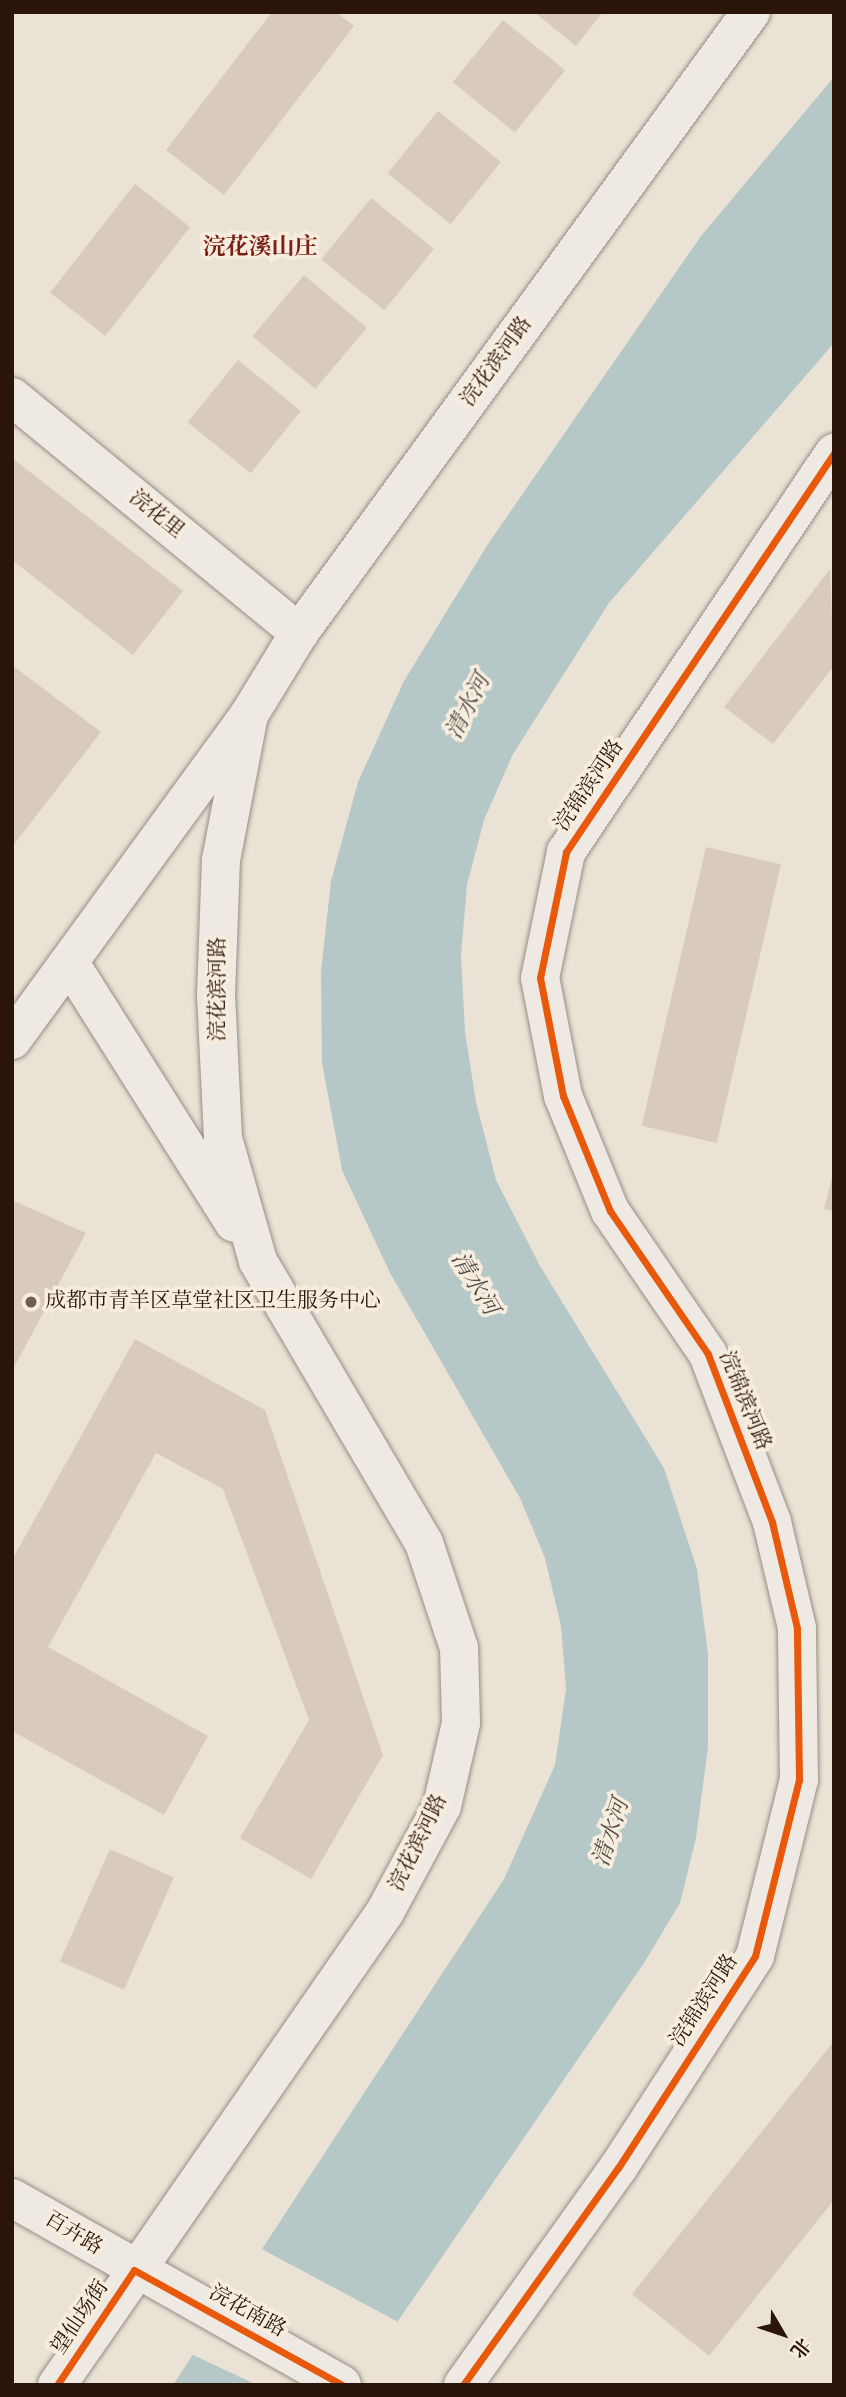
<!DOCTYPE html>
<html>
<head>
<meta charset="utf-8">
<style>
	body { margin:0 }
	#map { position:relative; width:846px; height:2397px; overflow:hidden; background:#eae2d5; font-family:Vollkorn,"Noto Serif SC",serif }
	div>[style] { position:absolute }
	.water>* { inset:0; background:#b6c7c8 }
	.pier>* { inset:0; background:#eae2d5 }
	.building>* { inset:0; background:#d9cac0; transform-origin:0 0 }
	.roads { filter:drop-shadow(0 0 2px #968e86) drop-shadow(0 0 2px #968e86) }
	.minor>* { height:38px; margin:-19px; padding:0 19px; transform-origin:19px; border-radius:19px; background:#eeeae3 }
	.cycleway>* { height:7px; margin:-3.5px; padding:0 3.5px; transform-origin:3.5px; border-radius:3.5px; background:#e8590c }
	.dots>* { width:19px; height:19px; translate:-50% -50%; box-sizing:border-box; border:4px solid #f7edde; border-radius:50% }
	span { translate:-50% -50%; white-space:nowrap; text-align:center; line-height:1.15; -webkit-text-stroke:7px #f7edde; paint-order:stroke }
	.street-label { font-size:21px; color:#2b1509 }
	.poi-label { font-size:21px; color:#2b1509 }
	.left { translate:0 -50%; text-align:left }
	.neighbourhood-label { font-size:23px; color:#7a1f14; font-weight:700 }
	.water-label { font-size:23px; color:#544f4a; font-style:italic }
	.frame { position:absolute; inset:0; border:14px solid #2b1509; pointer-events:none }
	.north { position:absolute; left:748px; top:2299px; width:70px; height:70px; -webkit-text-stroke:5px #f7edde; paint-order:stroke; rotate:129deg; font-size:19px; font-weight:700; line-height:28px; text-align:center; color:#2b1509 }
	.north::after { content:''; display:block; margin:auto; width:24px; height:32px; background:#2b1509; clip-path:polygon(50% 0,100% 100%,50% 72%,0 100%) }
</style>
</head>
<body>
<div id="map">
	<div class="water">
		<div style="clip-path:polygon(834px 77px,834px 343px,609px 603px,513px 754px,484px 820px,467px 885px,461px 955px,465px 1032px,476px 1102px,496px 1180px,540px 1266px,664px 1468px,697px 1569px,708px 1654px,708px 1747px,696px 1838px,680px 1903px,644px 1963px,354px 2385px,173px 2385px,504px 1879px,555px 1765px,566px 1689px,561px 1626px,545px 1558px,520px 1498px,390px 1273px,342px 1170px,322px 1063px,321px 972px,331px 881px,358px 782px,404px 681px,488px 544px,701px 236px)"></div>
	</div>
	<div class="pier">
		<div style="clip-path:polygon(258px 2247px,402px 2324px,359px 2385px,257px 2385px,189px 2353px)"></div>
	</div>
	<div class="building">
		<div style="clip-path:polygon(272px 12px,336px 12px,354px 26px,224px 195px,166px 150px)"></div>
		<div style="clip-path:polygon(534px 12px,603px 12px,576px 46px)"></div>
		<div style="left:503px;top:20px;width:80px;height:80px;rotate:39deg"></div>
		<div style="left:438px;top:111px;width:81px;height:80px;rotate:39deg"></div>
		<div style="left:135px;top:184px;width:70px;height:138px;rotate:38deg"></div>
		<div style="left:371px;top:198px;width:81px;height:79px;rotate:39deg"></div>
		<div style="left:304px;top:275px;width:82px;height:80px;rotate:40deg"></div>
		<div style="left:238px;top:360px;width:81px;height:80px;rotate:39deg"></div>
		<div style="clip-path:polygon(12px 458px,183px 591px,133px 655px,12px 560px)"></div>
		<div style="clip-path:polygon(830px 569px,834px 666px,773px 744px,724px 707px)"></div>
		<div style="clip-path:polygon(12px 665px,101px 732px,12px 847px)"></div>
		<div style="left:706px;top:847px;width:77px;height:286px;rotate:13deg"></div>
		<div style="clip-path:polygon(834px 1169px,834px 1211px,824px 1209px)"></div>
		<div style="clip-path:polygon(12px 1200px,86px 1233px,12px 1371px)"></div>
		<div style="clip-path:polygon(135px 1339px,265px 1410px,383px 1755px,311px 1879px,240px 1838px,309px 1720px,223px 1489px,156px 1453px,48px 1647px,208px 1736px,164px 1815px,12px 1731px,12px 1560px)"></div>
		<div style="left:110px;top:1849px;width:70px;height:123px;rotate:24deg"></div>
		<div style="clip-path:polygon(834px 2041px,834px 2200px,709px 2356px,632px 2294px)"></div>
	</div>
	<div class="roads">
		<div class="minor">
			<div style="left:12px;top:397px;width:372px;rotate:39.4deg"></div>
			<div style="left:71px;top:965px;width:305px;rotate:57.7deg"></div>
			<div style="left:12px;top:1040px;width:402px;rotate:-53.9deg"></div>
			<div style="left:249px;top:715px;width:96px;rotate:-58.6deg"></div>
			<div style="left:299px;top:633px;width:768px;rotate:-53.95deg"></div>
			<div style="left:12px;top:2198px;width:379px;rotate:29.5deg"></div>
			<div style="left:57px;top:2385px;width:576px;rotate:-55.26deg"></div>
			<div style="left:385px;top:1912px;width:120px;rotate:-61.7deg"></div>
			<div style="left:442px;top:1806px;width:85px;rotate:-77.1deg"></div>
			<div style="left:461px;top:1723px;width:75px;rotate:-91.5deg"></div>
			<div style="left:459px;top:1648px;width:111px;rotate:-108.4deg"></div>
			<div style="left:424px;top:1543px;width:327px;rotate:-120.5deg"></div>
			<div style="left:258px;top:1261px;width:128px;rotate:-105.9deg"></div>
			<div style="left:223px;top:1138px;width:143px;rotate:-92.8deg"></div>
			<div style="left:216px;top:995px;width:135px;rotate:-87.9deg"></div>
			<div style="left:221px;top:860px;width:148px;rotate:-79.1deg"></div>
			<div style="left:463px;top:2385px;width:267px;rotate:-54.5deg"></div>
			<div style="left:618px;top:2168px;width:252px;rotate:-57.1deg"></div>
			<div style="left:755px;top:1956px;width:181px;rotate:-76deg"></div>
			<div style="left:799px;top:1780px;width:152px;rotate:-90.8deg"></div>
			<div style="left:797px;top:1628px;width:109px;rotate:-103.3deg"></div>
			<div style="left:772px;top:1522px;width:180px;rotate:-110.9deg"></div>
			<div style="left:708px;top:1354px;width:173px;rotate:-124.4deg"></div>
			<div style="left:610px;top:1211px;width:124px;rotate:-112.2deg"></div>
			<div style="left:563px;top:1096px;width:120px;rotate:-101deg"></div>
			<div style="left:540px;top:978px;width:129px;rotate:-78.3deg"></div>
			<div style="left:566px;top:852px;width:481px;rotate:-56.1deg"></div>
		</div>
	</div>
	<div class="cycleway">
		<div style="left:57px;top:2385px;width:138px;rotate:-56.2deg"></div>
		<div style="left:134px;top:2270px;width:238px;rotate:28.9deg"></div>
		<div style="left:463px;top:2385px;width:267px;rotate:-54.5deg"></div>
		<div style="left:618px;top:2168px;width:252px;rotate:-57.1deg"></div>
		<div style="left:755px;top:1956px;width:181px;rotate:-76deg"></div>
		<div style="left:799px;top:1780px;width:152px;rotate:-90.8deg"></div>
		<div style="left:797px;top:1628px;width:109px;rotate:-103.3deg"></div>
		<div style="left:772px;top:1522px;width:180px;rotate:-110.9deg"></div>
		<div style="left:708px;top:1354px;width:173px;rotate:-124.4deg"></div>
		<div style="left:610px;top:1211px;width:124px;rotate:-112.2deg"></div>
		<div style="left:563px;top:1096px;width:120px;rotate:-101deg"></div>
		<div style="left:540px;top:978px;width:129px;rotate:-78.3deg"></div>
		<div style="left:566px;top:852px;width:481px;rotate:-56.1deg"></div>
	</div>
	<div class="dots">
		<div style="left:31px;top:1302px;background:#6e5d50"></div>
	</div>
	<div class="street-label">
		<span style="left:497px;top:362px;rotate:-54deg">浣花滨河路</span>
		<span style="left:156px;top:515px;rotate:39deg">浣花里</span>
		<span style="left:590px;top:786px;rotate:-56deg">浣锦滨河路</span>
		<span style="left:219px;top:989px;rotate:-90deg">浣花滨河路</span>
		<span style="left:744px;top:1401px;rotate:68deg">浣锦滨河路</span>
		<span style="left:419px;top:1843px;rotate:-64deg">浣花滨河路</span>
		<span style="left:705px;top:2001px;rotate:-57deg">浣锦滨河路</span>
		<span style="left:73px;top:2234px;rotate:31deg">百卉路</span>
		<span style="left:247px;top:2312px;rotate:29deg">浣花南路</span>
		<span style="left:81px;top:2318px;rotate:-56deg">望仙场街</span>
	</div>
	<div class="poi-label">
		<span class="left" style="left:45px;top:1302px">成都市青羊区草堂社区卫生服务中心</span>
	</div>
	<div class="neighbourhood-label">
		<span style="left:260px;top:248px">浣花溪山庄</span>
	</div>
	<div class="water-label">
		<span style="left:469px;top:707px;rotate:-63deg">清水河</span>
		<span style="left:474px;top:1284px;rotate:59deg">清水河</span>
		<span style="left:612px;top:1833px;rotate:-72deg">清水河</span>
	</div>
	<div class="frame"></div>
	<div class="north">北</div>
</div>
</body>
</html>
